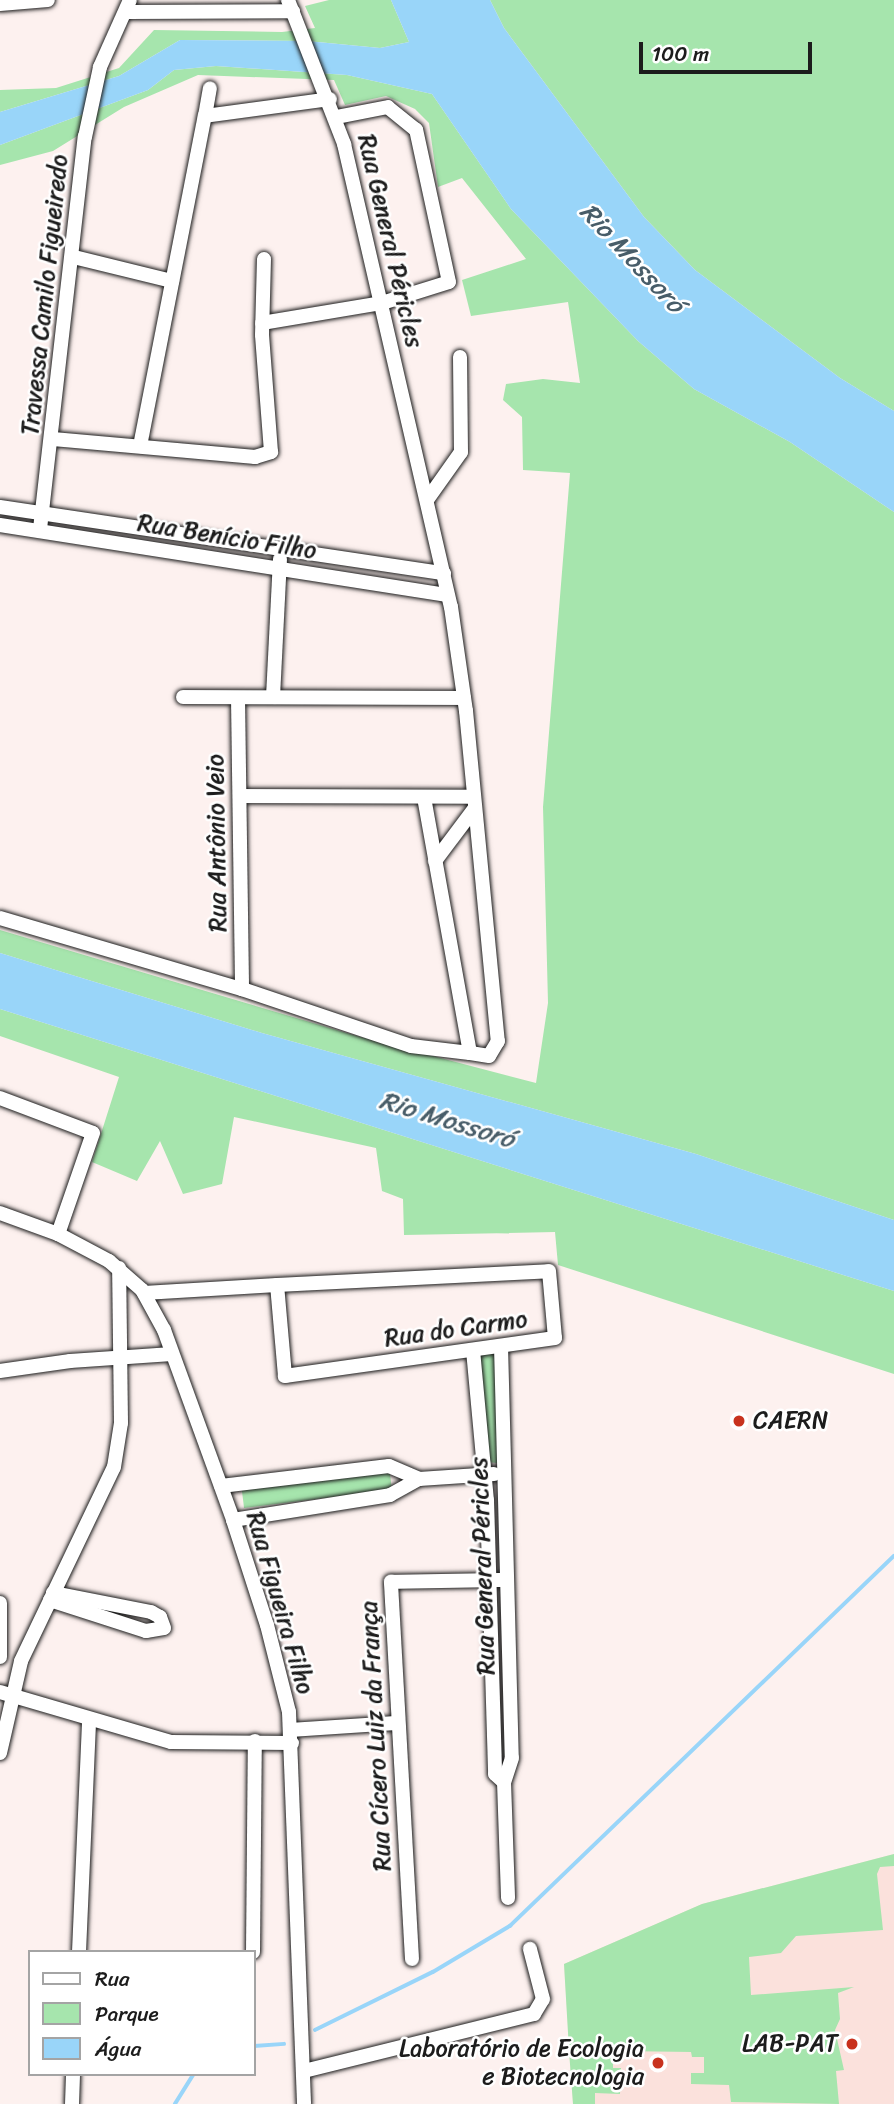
<!DOCTYPE html>
<html>
<head>
<meta charset="utf-8">
<style>
	body { margin:0 }
	#map { position:relative; width:894px; height:2104px; overflow:hidden; background:#fdf1ef; font-family:Sriracha,sans-serif }
	div>[style] { position:absolute }
	.built>* { inset:0; background:#fbe1dc }
	.green>* { inset:0; background:#a6e5ad; transform-origin:0 0 }
	.water>* { inset:0; background:#99d5f9 }
	.stream>* { height:3.5px; margin:-1.75px; padding:0 1.75px; transform-origin:1.75px; border-radius:1.75px; background:#99d5f9 }
	.roads { filter:drop-shadow(0 0 2px #1c1c1c) drop-shadow(0 0 2px #1c1c1c) }
	.minor>* { height:14px; margin:-7px; padding:0 7px; transform-origin:7px; border-radius:7px; background:#fff }
	.dots>* { width:19px; height:19px; translate:-50% -50%; box-sizing:border-box; border:4px solid #fff; border-radius:50% }
	span { translate:-50% -50%; white-space:nowrap; text-align:center; line-height:1.15; -webkit-text-stroke:5px #fff; paint-order:stroke }
	.street-label { font-size:24px; color:#1c1c1c }
	.poi-label { font-size:24px; color:#1c1c1c }
	.left { translate:0 -50%; text-align:left }
	.right { translate:-100% -50%; text-align:right }
	.water-label { font-size:26px; color:#485d69; font-style:italic }
	.legend { position:absolute; left:28px; top:1950px; width:228px; height:126px; box-sizing:border-box; background:#fff; border:2px solid #a4a4a4; margin:0; padding:9px 12px; list-style:none; font-size:21px; color:#1c1c1c }
	.legend li { display:flex; align-items:center; gap:14px; height:35px }
	.legend b { width:35px; border:2px solid #a4a4a4 }
	.scale { position:absolute; left:639px; top:42px; width:173px; height:32px; box-sizing:border-box; border:4px solid #1c1c1c; border-top:0; padding-left:9px; font-size:21px; line-height:24px; white-space:nowrap; color:#1c1c1c; -webkit-text-stroke:5px #fff; paint-order:stroke }
</style>
</head>
<body>
<div id="map">
	<div class="built">
		<div style="clip-path:polygon(894px 1854px,894px 2104px,573px 2104px,564px 1964px,702px 1904px)"></div>
	</div>
	<div class="green">
		<div style="clip-path:polygon(329px 0,391px 0,409px 42px,380px 48px,307px 41px,180px 40px,119px 76px,0 112px,0 90px,56px 88px,119px 68px,154px 30px,282px 32px,315px 28px,305px 6px)"></div>
		<div style="clip-path:polygon(490px 0,894px 0,894px 411px,840px 378px,695px 270px,644px 217px,504px 28px)"></div>
		<div style="clip-path:polygon(216px 66px,347px 75px,432px 94px,511px 209px,638px 341px,694px 389px,790px 442px,894px 512px,894px 1220px,696px 1154px,262px 1033px,0 953px,0 930px,357px 1036px,536px 1083px,548px 1003px,543px 807px,570px 473px,523px 470px,522px 417px,503px 400px,506px 384px,543px 379px,580px 383px,568px 302px,471px 316px,462px 280px,526px 259px,462px 178px,438px 187px,429px 123px,415px 109px,386px 96px,345px 105px,334px 80px,198px 75px,124px 107px,53px 151px,0 165px,0 145px,148px 90px,174px 70px)"></div>
		<div style="clip-path:polygon(0 1009px,894px 1291px,894px 1374px,558px 1265px,555px 1232px,404px 1235px,403px 1199px,382px 1191px,376px 1148px,234px 1117px,222px 1184px,183px 1194px,160px 1141px,137px 1181px,92px 1162px,119px 1077px,0 1036px)"></div>
		<div style="clip-path:polygon(496px 1351px,497px 1463px,488px 1462px,479px 1354px)"></div>
		<div style="left:389px;top:1466px;width:24px;height:149px;rotate:83deg"></div>
		<div style="clip-path:polygon(894px 1854px,894px 1866px,880px 1867px,877px 1874px,883px 1930px,796px 1936px,781px 1953px,749px 1957px,751px 1995px,854px 1987px,838px 1993px,840px 2019px,835px 2030px,844px 2070px,836px 2071px,839px 2104px,731px 2102px,729px 2085px,691px 2084px,691px 2073px,704px 2073px,704px 2057px,692px 2057px,691px 2052px,621px 2051px,620px 2057px,613px 2057px,613px 2068px,621px 2068px,620px 2094px,595px 2093px,595px 2104px,573px 2104px,569px 2051px,573px 2050px,569px 2050px,564px 1964px,702px 1904px)"></div>
	</div>
	<div class="water">
		<div style="clip-path:polygon(391px 0,490px 0,504px 28px,644px 217px,695px 270px,840px 378px,894px 411px,894px 512px,790px 442px,694px 389px,638px 341px,511px 209px,432px 94px,347px 75px,216px 66px,174px 70px,148px 90px,0 145px,0 112px,119px 76px,180px 40px,307px 41px,380px 48px,409px 42px)"></div>
		<div style="clip-path:polygon(0 953px,262px 1033px,696px 1154px,894px 1220px,894px 1291px,0 1009px)"></div>
	</div>
	<div class="stream">
		<div style="left:315px;top:2030px;width:131px;rotate:-26.2deg"></div>
		<div style="left:433px;top:1972px;width:90px;rotate:-30.9deg"></div>
		<div style="left:510px;top:1926px;width:533px;rotate:-43.94deg"></div>
		<div style="left:254px;top:2046px;width:30px;rotate:-4deg"></div>
		<div style="left:175px;top:2104px;width:36px;rotate:-58deg"></div>
	</div>
	<div class="roads">
		<div class="minor">
			<div style="left:288px;top:0;width:155px;rotate:68.7deg"></div>
			<div style="left:344px;top:144px;width:475px;rotate:77deg"></div>
			<div style="left:451px;top:607px;width:105px;rotate:81.8deg"></div>
			<div style="left:466px;top:711px;width:332px;rotate:84.5deg"></div>
			<div style="left:498px;top:1041px;width:17px;rotate:121deg"></div>
			<div style="left:489px;top:1056px;width:19px;rotate:-171deg"></div>
			<div style="left:470px;top:1053px;width:259px;rotate:-100.2deg"></div>
			<div style="left:0;top:4px;width:48px;rotate:-4.8deg"></div>
			<div style="left:128px;top:12px;width:165px;rotate:-0.3deg"></div>
			<div style="left:205px;top:116px;width:28px;rotate:-80deg"></div>
			<div style="left:74px;top:257px;width:101px;rotate:13.8deg"></div>
			<div style="left:262px;top:323px;width:122px;rotate:-9.5deg"></div>
			<div style="left:382px;top:303px;width:70px;rotate:-17.4deg"></div>
			<div style="left:449px;top:282px;width:156px;rotate:-102.2deg"></div>
			<div style="left:416px;top:130px;width:36px;rotate:-141deg"></div>
			<div style="left:388px;top:107px;width:53px;rotate:169.1deg"></div>
			<div style="left:53px;top:439px;width:203px;rotate:5.1deg"></div>
			<div style="left:255px;top:457px;width:17px;rotate:-17deg"></div>
			<div style="left:271px;top:452px;width:117px;rotate:-94.4deg"></div>
			<div style="left:262px;top:335px;width:76px;rotate:-88.5deg"></div>
			<div style="left:140px;top:446px;width:336px;rotate:-78.9deg"></div>
			<div style="left:205px;top:116px;width:126px;rotate:-7.7deg"></div>
			<div style="left:427px;top:500px;width:59px;rotate:-54.7deg"></div>
			<div style="left:461px;top:452px;width:95px;rotate:-90.6deg"></div>
			<div style="left:0;top:507px;width:449px;rotate:8.5deg"></div>
			<div style="left:0;top:525px;width:453px;rotate:8.9deg"></div>
			<div style="left:40px;top:529px;width:395px;rotate:-83.5deg"></div>
			<div style="left:85px;top:137px;width:72px;rotate:-77.9deg"></div>
			<div style="left:100px;top:67px;width:73px;rotate:-65.9deg"></div>
			<div style="left:183px;top:697px;width:281px;rotate:0.2deg"></div>
			<div style="left:273px;top:697px;width:138px;rotate:-87.1deg"></div>
			<div style="left:238px;top:698px;width:291px;rotate:89.2deg"></div>
			<div style="left:240px;top:796px;width:232px;rotate:0.2deg"></div>
			<div style="left:435px;top:861px;width:65px;rotate:-53.1deg"></div>
			<div style="left:0;top:918px;width:252px;rotate:16.4deg"></div>
			<div style="left:242px;top:989px;width:178px;rotate:18.6deg"></div>
			<div style="left:411px;top:1046px;width:59px;rotate:6.8deg"></div>
			<div style="left:0;top:1098px;width:99px;rotate:20.6deg"></div>
			<div style="left:93px;top:1133px;width:107px;rotate:109.1deg"></div>
			<div style="left:0;top:1213px;width:62px;rotate:19.9deg"></div>
			<div style="left:58px;top:1234px;width:58px;rotate:27.9deg"></div>
			<div style="left:109px;top:1261px;width:44px;rotate:41.3deg"></div>
			<div style="left:142px;top:1290px;width:46px;rotate:61.2deg"></div>
			<div style="left:164px;top:1330px;width:202px;rotate:70deg"></div>
			<div style="left:233px;top:1520px;width:110px;rotate:72.1deg"></div>
			<div style="left:267px;top:1625px;width:90px;rotate:75.8deg"></div>
			<div style="left:289px;top:1712px;width:392px;rotate:87.8deg"></div>
			<div style="left:144px;top:1293px;width:133px;rotate:-3.4deg"></div>
			<div style="left:277px;top:1285px;width:272px;rotate:-2.9deg"></div>
			<div style="left:549px;top:1271px;width:67px;rotate:84.9deg"></div>
			<div style="left:555px;top:1338px;width:273px;rotate:172deg"></div>
			<div style="left:285px;top:1376px;width:91px;rotate:-95deg"></div>
			<div style="left:501px;top:1346px;width:412px;rotate:88.5deg"></div>
			<div style="left:512px;top:1758px;width:25px;rotate:108deg"></div>
			<div style="left:504px;top:1782px;width:116px;rotate:88deg"></div>
			<div style="left:473px;top:1350px;width:151px;rotate:84.7deg"></div>
			<div style="left:487px;top:1500px;width:274px;rotate:88.3deg"></div>
			<div style="left:495px;top:1774px;width:12px;rotate:42deg"></div>
			<div style="left:0;top:1371px;width:71px;rotate:-8.1deg"></div>
			<div style="left:70px;top:1361px;width:102px;rotate:-3.9deg"></div>
			<div style="left:221px;top:1486px;width:169px;rotate:-6.8deg"></div>
			<div style="left:389px;top:1466px;width:33px;rotate:23deg"></div>
			<div style="left:233px;top:1520px;width:159px;rotate:-9deg"></div>
			<div style="left:390px;top:1495px;width:33px;rotate:-29deg"></div>
			<div style="left:419px;top:1479px;width:75px;rotate:-3.8deg"></div>
			<div style="left:50px;top:1600px;width:101px;rotate:17.9deg"></div>
			<div style="left:146px;top:1631px;width:18px;rotate:-9deg"></div>
			<div style="left:164px;top:1628px;width:12px;rotate:-110deg"></div>
			<div style="left:160px;top:1617px;width:10px;rotate:-151deg"></div>
			<div style="left:151px;top:1612px;width:100px;rotate:-169deg"></div>
			<div style="left:0;top:1603px;width:54px;rotate:90deg"></div>
			<div style="left:0;top:1692px;width:178px;rotate:16.3deg"></div>
			<div style="left:171px;top:1742px;width:121px;rotate:0.5deg"></div>
			<div style="left:290px;top:1730px;width:106px;rotate:-3.8deg"></div>
			<div style="left:0;top:1753px;width:94px;rotate:-77.1deg"></div>
			<div style="left:21px;top:1661px;width:215px;rotate:-64.4deg"></div>
			<div style="left:114px;top:1467px;width:45px;rotate:-81deg"></div>
			<div style="left:121px;top:1423px;width:155px;rotate:-90.7deg"></div>
			<div style="left:79px;top:1952px;width:233px;rotate:-87.5deg"></div>
			<div style="left:253px;top:1952px;width:211px;rotate:-89.5deg"></div>
			<div style="left:412px;top:1959px;width:378px;rotate:-93.2deg"></div>
			<div style="left:391px;top:1582px;width:115px;rotate:-1deg"></div>
			<div style="left:304px;top:2071px;width:237px;rotate:-13.9deg"></div>
			<div style="left:534px;top:2014px;width:17px;rotate:-59deg"></div>
			<div style="left:543px;top:1999px;width:52px;rotate:-104.6deg"></div>
			<div style="left:72px;top:2104px;width:30px;rotate:-88deg"></div>
		</div>
	</div>
	<div class="dots">
		<div style="left:739px;top:1421px;background:#c8321e"></div>
		<div style="left:852px;top:2044px;background:#c8321e"></div>
		<div style="left:658px;top:2063px;background:#c8321e"></div>
	</div>
	<div class="street-label">
		<span style="left:390px;top:241px;rotate:77deg">Rua General Péricles</span>
		<span style="left:45px;top:295px;rotate:-84deg">Travessa Camilo Figueiredo</span>
		<span style="left:227px;top:537px;rotate:9deg">Rua Benício Filho</span>
		<span style="left:217px;top:843px;rotate:-91deg">Rua Antônio Veio</span>
		<span style="left:456px;top:1329px;rotate:-8deg">Rua do Carmo</span>
		<span style="left:483px;top:1566px;rotate:-92deg">Rua General Péricles</span>
		<span style="left:280px;top:1603px;rotate:74deg">Rua Figueira Filho</span>
		<span style="left:376px;top:1736px;rotate:-93deg">Rua Cícero Luiz da França</span>
	</div>
	<div class="poi-label">
		<span class="left" style="left:753px;top:1421px">CAERN</span>
		<span class="right" style="left:838px;top:2044px">LAB-PAT</span>
		<span class="right" style="left:644px;top:2063px">Laboratório de Ecologia<br>e Biotecnologia</span>
	</div>
	<div class="water-label">
		<span style="left:632px;top:258px;rotate:47deg">Rio Mossoró</span>
		<span style="left:447px;top:1120px;rotate:17deg">Rio Mossoró</span>
	</div>
	<ul class="legend">
	<li><b style="height:9px;background:#fff"></b>Rua</li>
	<li><b style="height:19px;background:#a6e5ad"></b>Parque</li>
	<li><b style="height:19px;background:#99d5f9"></b>Água</li>
	</ul>
	<div class="scale">100 m</div>
</div>
</body>
</html>
